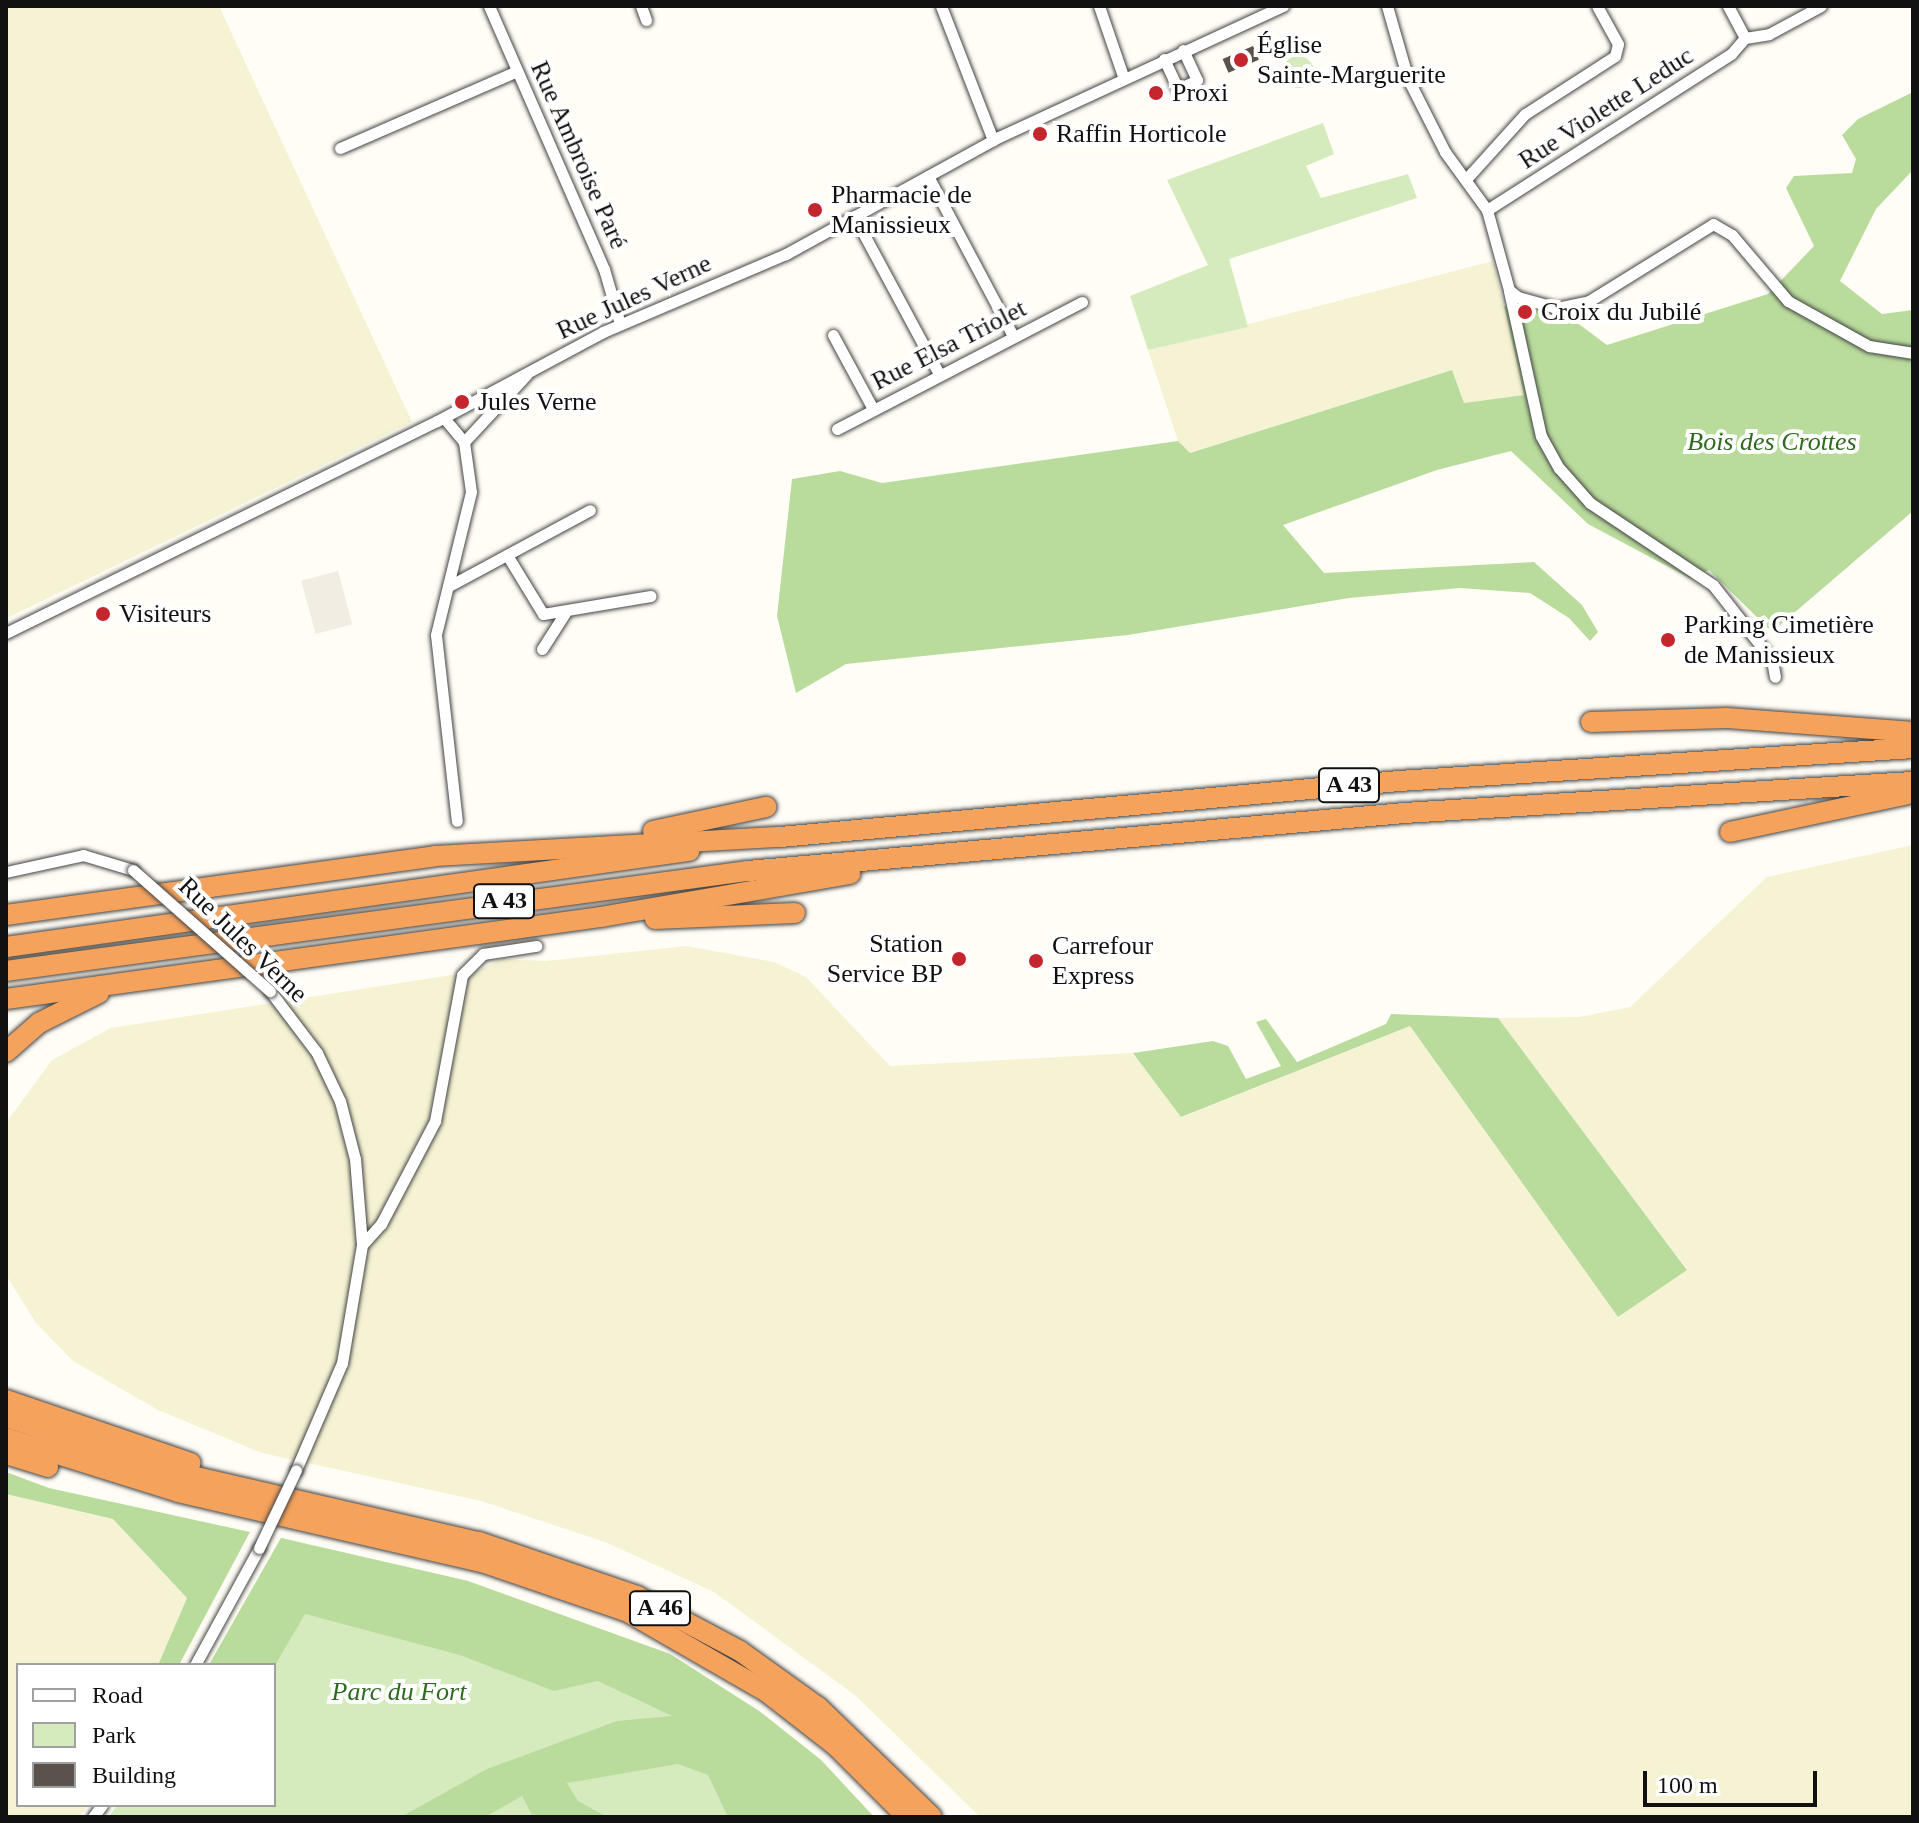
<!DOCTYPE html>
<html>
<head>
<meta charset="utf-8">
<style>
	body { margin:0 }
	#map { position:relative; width:1919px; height:1823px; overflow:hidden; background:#fffdf5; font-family:Georgia,serif }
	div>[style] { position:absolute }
	.farmland>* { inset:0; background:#f6f3d4 }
	.green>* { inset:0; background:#d5ebbd }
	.round { border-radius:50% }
	.forest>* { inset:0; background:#b9dc9c }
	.plaza>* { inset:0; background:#f1ede2; transform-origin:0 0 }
	.building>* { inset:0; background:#5a524d; transform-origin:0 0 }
	.roads { filter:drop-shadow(0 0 2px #444) drop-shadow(0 0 2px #444) }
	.street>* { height:11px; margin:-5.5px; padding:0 5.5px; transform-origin:5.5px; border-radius:5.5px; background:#fff }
	.highway>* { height:20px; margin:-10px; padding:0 10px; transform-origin:10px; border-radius:10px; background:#f5a25d }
	.bridges { filter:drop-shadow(0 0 2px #444) drop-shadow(0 0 2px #444) }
	.street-bridge>* { height:11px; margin:-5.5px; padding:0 5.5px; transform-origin:5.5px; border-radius:5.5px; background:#fff }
	.dots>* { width:22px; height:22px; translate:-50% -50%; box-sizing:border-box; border:4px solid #fff; border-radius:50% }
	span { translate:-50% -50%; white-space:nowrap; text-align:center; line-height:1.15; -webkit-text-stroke:8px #fff; paint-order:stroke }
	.shield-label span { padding:2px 6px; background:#fff; border:2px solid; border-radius:6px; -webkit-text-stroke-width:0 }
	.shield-label { font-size:24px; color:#111; font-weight:700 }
	.poi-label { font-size:26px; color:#111 }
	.left { translate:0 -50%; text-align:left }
	.right { translate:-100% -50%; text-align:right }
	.street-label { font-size:26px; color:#111 }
	.park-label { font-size:26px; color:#2f6b1f; font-style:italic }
	.frame { position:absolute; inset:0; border:8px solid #111; pointer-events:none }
	.legend { position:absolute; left:16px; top:1663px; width:260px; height:144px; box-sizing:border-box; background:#fff; border:2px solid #a0a0a0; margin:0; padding:10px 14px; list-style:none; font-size:24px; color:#111 }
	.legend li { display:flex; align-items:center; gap:16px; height:40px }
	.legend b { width:40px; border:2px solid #a0a0a0 }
	.scale { position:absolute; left:1643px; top:1771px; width:174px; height:36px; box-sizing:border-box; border:4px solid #111; border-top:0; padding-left:10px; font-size:24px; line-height:28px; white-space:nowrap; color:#111; -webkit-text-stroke:6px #fff; paint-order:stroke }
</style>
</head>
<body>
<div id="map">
	<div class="farmland">
		<div style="clip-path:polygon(6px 6px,219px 6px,412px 422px,7px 618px)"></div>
		<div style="clip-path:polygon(1493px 261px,1525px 395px,1464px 403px,1452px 370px,1189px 453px,1178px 441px,1148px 350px)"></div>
		<div style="clip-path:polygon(1913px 845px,1913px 1817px,980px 1817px,856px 1696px,714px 1592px,605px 1542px,481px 1501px,262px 1453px,158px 1410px,73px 1361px,36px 1323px,6px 1275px,6px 1123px,52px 1060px,111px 1028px,477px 971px,501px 959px,546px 961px,687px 946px,774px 962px,806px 977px,890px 1066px,1133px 1053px,1182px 1117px,1410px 1026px,1618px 1317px,1687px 1269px,1498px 1018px,1579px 1017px,1630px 1007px,1767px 877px)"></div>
		<div style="clip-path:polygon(6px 1494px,113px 1519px,187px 1598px,158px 1665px,18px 1665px,18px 1805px,88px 1805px,80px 1817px,6px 1817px)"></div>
	</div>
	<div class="green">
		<div class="round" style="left:1282px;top:56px;width:32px;height:32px"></div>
		<div style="clip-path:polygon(1323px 123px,1334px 154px,1306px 166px,1321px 198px,1408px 174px,1417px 198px,1229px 259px,1248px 327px,1148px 350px,1130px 296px,1208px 265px,1167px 180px)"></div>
		<div style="clip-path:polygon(281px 1538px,468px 1581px,670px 1654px,759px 1711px,821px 1760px,874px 1817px,109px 1817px,117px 1805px,274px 1805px,274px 1665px,209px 1665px)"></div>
	</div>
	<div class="forest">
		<div style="clip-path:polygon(1913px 92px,1913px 170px,1876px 209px,1840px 281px,1882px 314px,1913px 310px,1913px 511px,1772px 632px,1709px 570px,1691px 579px,1588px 524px,1511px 451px,1437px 470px,1283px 525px,1324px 573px,1534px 562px,1582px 605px,1598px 632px,1590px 641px,1569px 618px,1530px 593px,1460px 588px,1349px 598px,1128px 635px,846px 664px,796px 693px,777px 616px,792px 479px,840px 471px,882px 483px,1178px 441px,1190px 453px,1452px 370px,1464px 403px,1524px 395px,1504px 306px,1568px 316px,1607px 345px,1768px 294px,1814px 246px,1786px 188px,1794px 176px,1852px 173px,1856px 159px,1842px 135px,1858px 119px)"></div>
		<div style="clip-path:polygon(1391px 1014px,1498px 1018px,1687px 1270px,1618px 1317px,1410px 1026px,1181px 1117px,1133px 1053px,1213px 1041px,1228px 1046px,1246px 1079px,1281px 1066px,1256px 1022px,1266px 1019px,1297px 1062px,1386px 1024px)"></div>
		<div style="clip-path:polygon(6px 1472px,49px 1488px,250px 1532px,179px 1665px,158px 1665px,187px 1598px,113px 1519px,6px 1494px)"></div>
		<div style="clip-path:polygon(281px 1538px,468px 1581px,670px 1654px,759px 1711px,821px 1760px,874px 1817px,728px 1817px,708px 1775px,678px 1764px,567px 1783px,578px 1801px,607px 1817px,533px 1817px,522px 1796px,485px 1817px,401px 1817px,487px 1769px,617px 1721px,672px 1716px,598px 1681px,554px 1691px,460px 1655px,305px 1614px,274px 1667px,209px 1665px)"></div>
	</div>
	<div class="plaza">
		<div style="left:338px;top:571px;width:55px;height:38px;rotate:75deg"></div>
	</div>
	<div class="building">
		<div style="left:1253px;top:46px;width:15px;height:33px;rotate:67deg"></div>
	</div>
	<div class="roads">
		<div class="street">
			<div style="left:489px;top:6px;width:287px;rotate:66.4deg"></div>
			<div style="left:604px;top:269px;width:57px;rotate:73.8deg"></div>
			<div style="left:641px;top:6px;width:15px;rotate:70deg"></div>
			<div style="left:941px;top:6px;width:144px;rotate:68.8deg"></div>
			<div style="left:1099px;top:6px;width:74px;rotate:71.1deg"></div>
			<div style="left:1387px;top:6px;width:76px;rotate:74deg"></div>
			<div style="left:1408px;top:79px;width:82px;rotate:63.1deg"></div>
			<div style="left:1445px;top:152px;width:72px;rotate:54.1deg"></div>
			<div style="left:1487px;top:210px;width:83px;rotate:74.6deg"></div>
			<div style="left:1509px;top:290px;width:11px;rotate:38deg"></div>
			<div style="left:1518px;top:297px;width:41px;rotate:15.8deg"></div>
			<div style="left:1557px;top:308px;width:33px;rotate:-12deg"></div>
			<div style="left:1589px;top:301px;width:146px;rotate:-31.8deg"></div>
			<div style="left:1713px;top:224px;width:22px;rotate:30deg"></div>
			<div style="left:1732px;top:235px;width:87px;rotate:49.7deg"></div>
			<div style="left:1788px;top:301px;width:93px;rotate:29.1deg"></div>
			<div style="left:1869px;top:346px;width:45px;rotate:9deg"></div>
			<div style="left:1728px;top:6px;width:36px;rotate:62deg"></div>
			<div style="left:1164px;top:59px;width:33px;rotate:65deg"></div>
			<div style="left:1178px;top:89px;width:21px;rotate:-25deg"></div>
			<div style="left:1197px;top:80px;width:33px;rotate:-115deg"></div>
			<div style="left:340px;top:148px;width:193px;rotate:-23.5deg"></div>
			<div style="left:928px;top:176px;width:181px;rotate:62deg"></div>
			<div style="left:1468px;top:177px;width:85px;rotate:-47.9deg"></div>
			<div style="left:1525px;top:114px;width:107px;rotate:-32.8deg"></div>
			<div style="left:1615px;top:56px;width:12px;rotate:-76deg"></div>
			<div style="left:1618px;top:44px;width:43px;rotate:-118.9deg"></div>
			<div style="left:1487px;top:210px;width:290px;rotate:-32.6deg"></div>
			<div style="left:1731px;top:54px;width:21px;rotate:-49deg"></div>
			<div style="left:1745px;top:38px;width:24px;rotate:-9deg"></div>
			<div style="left:1769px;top:34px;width:59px;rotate:-28.3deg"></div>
			<div style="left:854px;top:216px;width:179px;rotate:61.7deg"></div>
			<div style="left:1509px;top:291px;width:148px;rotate:77.6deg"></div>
			<div style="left:1541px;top:436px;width:37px;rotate:61deg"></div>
			<div style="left:1559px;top:468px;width:47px;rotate:48.5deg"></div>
			<div style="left:1590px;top:503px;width:148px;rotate:33.7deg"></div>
			<div style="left:1713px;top:585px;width:95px;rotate:51.8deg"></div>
			<div style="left:1772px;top:660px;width:17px;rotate:80deg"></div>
			<div style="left:833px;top:335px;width:84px;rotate:61.6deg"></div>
			<div style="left:444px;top:418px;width:31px;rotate:50deg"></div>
			<div style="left:464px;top:442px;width:50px;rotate:82deg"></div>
			<div style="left:471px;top:492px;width:147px;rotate:103.8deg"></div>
			<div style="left:436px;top:635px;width:187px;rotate:83.6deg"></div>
			<div style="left:837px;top:429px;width:276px;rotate:-27.4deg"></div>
			<div style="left:464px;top:442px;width:91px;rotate:-47.2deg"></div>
			<div style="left:507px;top:555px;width:69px;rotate:58.6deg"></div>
			<div style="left:543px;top:614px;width:109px;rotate:-9.5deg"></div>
			<div style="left:449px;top:586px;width:160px;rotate:-28.3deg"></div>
			<div style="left:6px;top:633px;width:480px;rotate:-26.2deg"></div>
			<div style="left:437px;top:421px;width:188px;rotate:-28.2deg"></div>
			<div style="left:603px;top:332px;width:199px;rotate:-23.1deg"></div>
			<div style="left:786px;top:254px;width:243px;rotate:-28.8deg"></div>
			<div style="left:999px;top:137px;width:313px;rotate:-24.8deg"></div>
			<div style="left:542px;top:649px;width:43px;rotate:-57.4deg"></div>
			<div style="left:6px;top:872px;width:79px;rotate:-12.4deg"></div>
			<div style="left:83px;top:855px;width:52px;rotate:16.7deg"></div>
			<div style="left:270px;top:991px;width:78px;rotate:52.8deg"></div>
			<div style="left:317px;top:1053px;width:53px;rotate:64.4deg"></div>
			<div style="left:340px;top:1101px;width:60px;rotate:75.5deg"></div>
			<div style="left:355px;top:1159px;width:86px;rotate:85.3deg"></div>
			<div style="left:362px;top:1245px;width:120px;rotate:99.6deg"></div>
			<div style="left:342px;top:1363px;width:116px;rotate:113.3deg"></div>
			<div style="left:362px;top:1245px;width:28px;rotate:-48deg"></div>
			<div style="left:381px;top:1224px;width:116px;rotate:-62.3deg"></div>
			<div style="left:435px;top:1121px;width:148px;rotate:-79.5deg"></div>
			<div style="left:462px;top:975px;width:30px;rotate:-45deg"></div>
			<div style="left:483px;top:954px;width:54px;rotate:-8.6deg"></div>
			<div style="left:195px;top:1665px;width:133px;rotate:-61.3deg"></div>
			<div style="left:93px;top:1817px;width:15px;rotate:-53deg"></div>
		</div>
		<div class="highway">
			<div style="left:1591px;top:722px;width:136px;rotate:-1.7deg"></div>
			<div style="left:1727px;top:718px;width:187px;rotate:4.3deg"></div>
			<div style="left:653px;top:831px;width:116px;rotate:-12deg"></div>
			<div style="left:1730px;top:832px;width:187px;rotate:-12deg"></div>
			<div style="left:6px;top:915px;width:433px;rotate:-7.8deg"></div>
			<div style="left:435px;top:856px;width:346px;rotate:-3.2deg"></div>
			<div style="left:780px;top:837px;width:622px;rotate:-5.17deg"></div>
			<div style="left:1399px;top:781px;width:515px;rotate:-3.67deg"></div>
			<div style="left:655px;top:919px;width:140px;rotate:-2.5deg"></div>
			<div style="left:6px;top:947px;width:690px;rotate:-8deg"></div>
			<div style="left:6px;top:971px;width:749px;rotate:-7.68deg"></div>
			<div style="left:748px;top:871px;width:659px;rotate:-5.05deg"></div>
			<div style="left:1404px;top:813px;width:510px;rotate:-3.49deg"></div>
			<div style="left:6px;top:999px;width:601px;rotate:-7.85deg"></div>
			<div style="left:601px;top:917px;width:253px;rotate:-9.8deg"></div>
			<div style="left:6px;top:1052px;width:44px;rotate:-41.3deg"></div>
			<div style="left:39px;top:1023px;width:67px;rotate:-26.6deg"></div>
			<div style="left:6px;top:1400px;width:195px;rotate:18.8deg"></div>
			<div style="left:6px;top:1417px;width:169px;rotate:18.3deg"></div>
			<div style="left:166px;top:1470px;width:321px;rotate:13deg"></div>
			<div style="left:479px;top:1542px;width:167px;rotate:18.9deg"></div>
			<div style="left:637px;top:1596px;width:117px;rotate:28.1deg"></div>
			<div style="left:740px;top:1651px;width:96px;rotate:35.7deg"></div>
			<div style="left:818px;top:1707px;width:158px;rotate:44deg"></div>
			<div style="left:6px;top:1438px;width:180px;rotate:17.4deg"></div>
			<div style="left:178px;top:1492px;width:312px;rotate:13deg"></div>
			<div style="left:482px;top:1562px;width:154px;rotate:18.9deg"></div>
			<div style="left:628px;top:1612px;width:160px;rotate:29.9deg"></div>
			<div style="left:767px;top:1692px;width:88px;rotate:38deg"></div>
			<div style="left:836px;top:1746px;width:100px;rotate:45deg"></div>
			<div style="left:6px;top:1454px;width:44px;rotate:17.2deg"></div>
		</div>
	</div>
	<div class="bridges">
		<div class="street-bridge">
			<div style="left:133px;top:870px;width:183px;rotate:41.5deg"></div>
			<div style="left:259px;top:1548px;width:86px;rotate:-64.6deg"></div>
		</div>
	</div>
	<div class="dots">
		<div style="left:1241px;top:60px;background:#c4262e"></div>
		<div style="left:1156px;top:93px;background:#c4262e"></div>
		<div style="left:1040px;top:134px;background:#c4262e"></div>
		<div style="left:815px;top:210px;background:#c4262e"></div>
		<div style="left:1525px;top:312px;background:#c4262e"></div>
		<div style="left:462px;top:402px;background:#c4262e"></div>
		<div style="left:103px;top:614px;background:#c4262e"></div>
		<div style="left:1668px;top:640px;background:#c4262e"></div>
		<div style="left:959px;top:959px;background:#c4262e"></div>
		<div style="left:1036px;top:961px;background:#c4262e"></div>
	</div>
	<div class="shield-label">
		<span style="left:1349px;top:785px">A 43</span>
		<span style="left:504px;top:901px">A 43</span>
		<span style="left:660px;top:1608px">A 46</span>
	</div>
	<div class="poi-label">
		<span class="left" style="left:1257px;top:60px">Église<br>Sainte-Marguerite</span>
		<span class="left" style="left:1172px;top:93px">Proxi</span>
		<span class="left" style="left:1056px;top:134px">Raffin Horticole</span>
		<span class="left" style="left:831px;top:210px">Pharmacie de<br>Manissieux</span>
		<span class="left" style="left:1541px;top:312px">Croix du Jubilé</span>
		<span class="left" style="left:478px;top:402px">Jules Verne</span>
		<span class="left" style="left:119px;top:614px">Visiteurs</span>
		<span class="left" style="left:1684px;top:640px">Parking Cimetière<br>de Manissieux</span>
		<span class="right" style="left:943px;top:959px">Station<br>Service BP</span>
		<span class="left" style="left:1052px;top:961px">Carrefour<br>Express</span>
	</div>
	<div class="street-label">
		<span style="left:1606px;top:108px;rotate:-33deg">Rue Violette Leduc</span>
		<span style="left:579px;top:155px;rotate:66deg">Rue Ambroise Paré</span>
		<span style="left:634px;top:297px;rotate:-25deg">Rue Jules Verne</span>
		<span style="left:949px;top:345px;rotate:-27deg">Rue Elsa Triolet</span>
		<span style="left:243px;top:940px;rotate:44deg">Rue Jules Verne</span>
	</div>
	<div class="park-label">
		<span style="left:1772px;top:442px">Bois des Crottes</span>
		<span style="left:399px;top:1692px">Parc du Fort</span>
	</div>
	<div class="frame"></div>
	<ul class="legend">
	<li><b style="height:10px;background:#fff"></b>Road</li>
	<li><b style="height:22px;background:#d5ebbd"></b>Park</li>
	<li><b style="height:22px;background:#5a524d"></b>Building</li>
	</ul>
	<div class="scale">100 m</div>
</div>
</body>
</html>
